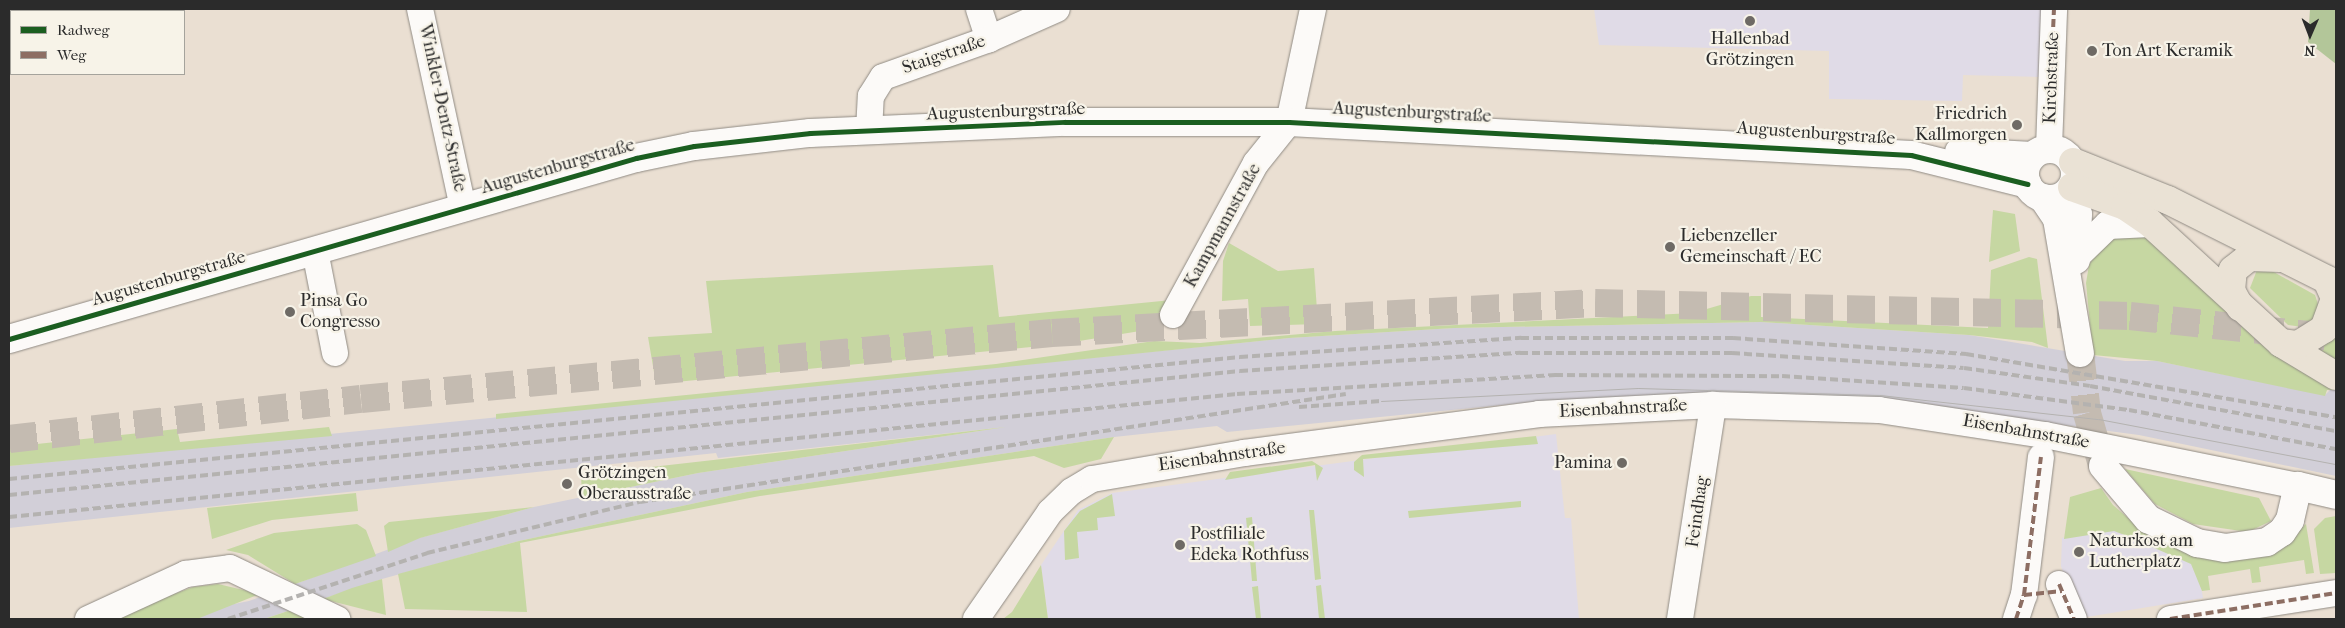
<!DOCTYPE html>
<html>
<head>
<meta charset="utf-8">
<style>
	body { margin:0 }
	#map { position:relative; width:2345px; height:628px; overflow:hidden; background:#eadfd2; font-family:"IM FELL French Canon",serif }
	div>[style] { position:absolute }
	.built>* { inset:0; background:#e0dbe7 }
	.industrial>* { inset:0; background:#d2cfd8 }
	.green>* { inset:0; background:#c6d7a2 }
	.forest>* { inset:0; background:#b3c699 }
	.tertiary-tunnel>* { height:28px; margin-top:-14px; transform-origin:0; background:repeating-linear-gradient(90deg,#c4bbb1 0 28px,transparent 0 42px) }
	.trunk-tunnel>* { height:28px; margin-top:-14px; transform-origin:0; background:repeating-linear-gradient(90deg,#c4bbb1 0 28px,transparent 0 42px) }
	.roads { filter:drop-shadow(0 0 1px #908b84) drop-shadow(0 0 1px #908b84) }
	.minor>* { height:26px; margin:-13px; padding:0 13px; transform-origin:13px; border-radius:13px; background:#fcfaf8 }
	.tertiary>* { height:28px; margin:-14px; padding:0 14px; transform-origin:14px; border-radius:14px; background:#fcfaf8 }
	.tertiary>.ring { margin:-14px; padding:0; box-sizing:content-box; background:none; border:28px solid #fcfaf8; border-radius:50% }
	.trunk>* { height:28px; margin:-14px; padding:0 14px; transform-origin:14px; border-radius:14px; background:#eae2d5 }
	.tram>* { height:1px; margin:-0.5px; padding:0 0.5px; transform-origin:0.5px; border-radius:0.5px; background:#b4b2b0 }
	.rail>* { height:4px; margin-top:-2px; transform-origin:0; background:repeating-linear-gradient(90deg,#b4b2b0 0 8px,transparent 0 12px) }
	.quiet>* { height:4px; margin-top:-2px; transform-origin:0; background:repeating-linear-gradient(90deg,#8d6e63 0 8px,transparent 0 12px) }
	.cycleway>* { height:5px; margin:-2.5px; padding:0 2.5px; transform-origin:2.5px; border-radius:2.5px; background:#1b5e20 }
	.dots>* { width:14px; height:14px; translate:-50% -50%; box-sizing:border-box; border:2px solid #f7f3e8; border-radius:50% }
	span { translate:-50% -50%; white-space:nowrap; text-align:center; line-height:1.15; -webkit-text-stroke:4.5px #f7f3e8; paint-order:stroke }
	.poi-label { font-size:18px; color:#2b2b2b }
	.left { translate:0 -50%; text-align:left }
	.right { translate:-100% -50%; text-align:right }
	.street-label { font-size:18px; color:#2b2b2b }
	.frame { position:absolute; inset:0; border:10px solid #2b2b2b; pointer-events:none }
	.legend { position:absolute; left:10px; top:10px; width:175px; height:65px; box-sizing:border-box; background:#f7f3e8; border:1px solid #a5a39c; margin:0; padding:6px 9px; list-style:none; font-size:15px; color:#2b2b2b }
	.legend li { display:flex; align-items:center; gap:10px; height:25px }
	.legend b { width:25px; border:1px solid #a5a39c }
	.north { position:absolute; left:2285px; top:10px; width:50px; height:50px; -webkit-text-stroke:4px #f7f3e8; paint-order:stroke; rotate:181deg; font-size:14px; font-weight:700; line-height:20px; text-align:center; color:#2b2b2b }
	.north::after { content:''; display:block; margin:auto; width:18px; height:22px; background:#2b2b2b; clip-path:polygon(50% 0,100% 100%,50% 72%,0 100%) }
</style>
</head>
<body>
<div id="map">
	<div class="built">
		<div style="clip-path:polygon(1594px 9px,2044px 9px,2041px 77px,1963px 75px,1962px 101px,1829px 99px,1829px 51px,1599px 45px)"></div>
		<div style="clip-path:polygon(1556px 434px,1565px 518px,1571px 518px,1579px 619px,1048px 619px,1041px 565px,1078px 510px,1112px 493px)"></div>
		<div style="clip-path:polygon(2118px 528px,2197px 564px,2203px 598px,2087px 617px,2067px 584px,2061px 566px,2062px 538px)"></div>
	</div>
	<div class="industrial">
		<div style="clip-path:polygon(1761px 322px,1969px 335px,2125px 361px,2157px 361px,2325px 395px,2332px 388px,2336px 390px,2336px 476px,2139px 435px,1949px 410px,1534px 402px,1227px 432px,1217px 426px,1114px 437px,747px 492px,519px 541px,382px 579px,264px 619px,197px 619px,219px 607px,249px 601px,419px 538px,534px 507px,698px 473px,1006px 427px,718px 458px,716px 453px,9px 528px,9px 466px,1289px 338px,1454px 328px)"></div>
	</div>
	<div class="green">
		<div style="clip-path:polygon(1993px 210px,2015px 214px,2020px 251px,1989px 262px)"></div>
		<div style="clip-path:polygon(2138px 231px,2336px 388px,2336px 390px,2327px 390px,2325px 396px,2157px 361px,2093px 355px,2086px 283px,2089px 265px,2105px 239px)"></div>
		<div style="clip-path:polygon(1229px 243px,1278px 271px,1314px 268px,1318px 324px,1250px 326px,1248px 299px,1222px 301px,1223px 261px)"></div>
		<div style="clip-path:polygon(evenodd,2029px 257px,2037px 259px,2048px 348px,2032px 342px,1969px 335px,1761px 322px,1454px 328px,1289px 338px,496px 419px,496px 414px,996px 364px,1154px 341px,1200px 343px,1335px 331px,1693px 313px,1751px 296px,1761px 296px,1761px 317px,1988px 328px,1991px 270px,2029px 257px,1730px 301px,1745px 300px,1745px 310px,1731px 310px,1730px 301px)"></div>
		<div style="clip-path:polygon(993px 265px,999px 317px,1172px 300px,1140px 331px,1061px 344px,656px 384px,648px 337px,712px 333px,706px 281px)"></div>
		<div style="clip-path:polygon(2257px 270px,2272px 271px,2315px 295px,2320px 310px,2317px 317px,2303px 327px,2288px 325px,2250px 288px)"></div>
		<div style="clip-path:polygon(2336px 328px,2336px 366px,2321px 359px,2317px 348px)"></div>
		<div style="clip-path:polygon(329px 427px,332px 436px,9px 466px,9px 447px,177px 429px,180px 442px)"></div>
		<div style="clip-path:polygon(1006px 427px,698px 473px,582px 497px,581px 475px)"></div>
		<div style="clip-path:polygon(1536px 436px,1538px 444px,1363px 459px,1364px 477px,1354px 470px,1354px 462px,1362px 455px)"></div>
		<div style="clip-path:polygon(1114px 437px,1101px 459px,1064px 468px,1034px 456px,760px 496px,520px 543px,527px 612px,405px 609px,398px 574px,519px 541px,747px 492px)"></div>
		<div style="clip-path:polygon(1312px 461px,1323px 468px,1317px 481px,1315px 465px,1225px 480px,1230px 472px)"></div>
		<div style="clip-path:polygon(2125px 469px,2259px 498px,2271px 521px,2248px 532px,2193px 524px,2155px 504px)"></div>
		<div style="clip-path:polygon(2101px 488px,2113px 505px,2150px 537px,2220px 561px,2273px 555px,2306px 524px,2314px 573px,2306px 574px,2304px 560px,2259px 567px,2261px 582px,2252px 583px,2250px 569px,2208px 576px,2210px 590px,2202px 591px,2191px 564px,2127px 536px,2114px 531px,2064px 539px,2070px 497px)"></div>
		<div style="clip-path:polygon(356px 493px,358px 511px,272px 520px,212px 539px,207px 508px)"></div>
		<div style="clip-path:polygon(1112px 494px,1115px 516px,1097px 518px,1098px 530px,1077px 532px,1079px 558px,1065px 560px,1064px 531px,1080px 511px)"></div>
		<div style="clip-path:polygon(1521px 501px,1521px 507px,1409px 518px,1408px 511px)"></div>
		<div style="clip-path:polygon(534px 507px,420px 538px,388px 552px,384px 526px,389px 522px)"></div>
		<div style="clip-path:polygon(1309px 510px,1314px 510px,1321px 579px,1315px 580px)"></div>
		<div style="clip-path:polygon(2336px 516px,2336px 573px,2320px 574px,2314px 529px,2325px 518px)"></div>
		<div style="clip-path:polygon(1252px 517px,1257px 581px,1252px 581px,1246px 518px)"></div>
		<div style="clip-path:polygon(357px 524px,366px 530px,376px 556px,295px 584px,248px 555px,226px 550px,274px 533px)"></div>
		<div style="clip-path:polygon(1041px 565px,1048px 619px,1003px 619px,1012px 612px)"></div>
		<div style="clip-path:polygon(382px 579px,386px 615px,323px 599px,352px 588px)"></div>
		<div style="clip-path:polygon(218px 584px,260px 594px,197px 619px,106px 619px,193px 587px)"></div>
		<div style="clip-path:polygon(1321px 585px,1325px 619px,1319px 619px,1316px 586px)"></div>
		<div style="clip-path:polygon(1258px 586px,1261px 619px,1256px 619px,1252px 587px)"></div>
		<div style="clip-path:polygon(291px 610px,308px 619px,264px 619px)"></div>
	</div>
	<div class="forest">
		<div style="clip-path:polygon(2310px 9px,2336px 9px,2336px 64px,2308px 42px)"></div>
	</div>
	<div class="tertiary-tunnel">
		<div style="left:2080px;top:353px;width:60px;rotate:83.3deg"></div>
		<div style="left:2087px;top:413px;width:54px;rotate:73.9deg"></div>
	</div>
	<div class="trunk-tunnel">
		<div style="left:9px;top:439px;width:354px;rotate:-6.5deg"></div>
		<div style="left:361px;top:399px;width:694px;rotate:-5.46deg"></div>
		<div style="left:1052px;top:333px;width:544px;rotate:-3.16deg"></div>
		<div style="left:1595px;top:303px;width:535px;rotate:1.39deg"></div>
		<div style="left:2130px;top:316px;width:207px;rotate:6.1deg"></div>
	</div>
	<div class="roads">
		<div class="minor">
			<div style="left:420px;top:9px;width:204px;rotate:77.8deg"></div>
			<div style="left:979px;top:9px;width:32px;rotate:72deg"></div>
			<div style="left:869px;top:131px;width:35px;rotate:-87deg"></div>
			<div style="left:871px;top:96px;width:22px;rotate:-58deg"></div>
			<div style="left:883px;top:77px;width:113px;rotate:-19.7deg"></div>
			<div style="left:989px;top:39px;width:74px;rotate:-23.8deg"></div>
			<div style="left:2049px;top:148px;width:139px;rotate:-87.9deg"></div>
			<div style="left:315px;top:251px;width:104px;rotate:78.9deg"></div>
			<div style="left:1173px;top:315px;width:173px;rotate:-61.4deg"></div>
			<div style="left:1256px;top:163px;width:53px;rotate:-51.2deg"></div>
			<div style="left:1289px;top:122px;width:116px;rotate:-78deg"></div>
			<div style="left:2059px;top:584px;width:38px;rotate:67deg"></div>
			<div style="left:88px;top:619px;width:108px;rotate:-24.7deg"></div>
			<div style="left:186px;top:574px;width:44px;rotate:-7.8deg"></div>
			<div style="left:230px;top:568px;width:119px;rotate:25.5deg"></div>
			<div style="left:976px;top:619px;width:130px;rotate:-55.3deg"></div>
			<div style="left:1050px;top:512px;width:30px;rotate:-44deg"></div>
			<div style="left:1072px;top:491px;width:23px;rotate:-31deg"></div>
			<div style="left:1092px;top:479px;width:154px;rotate:-9.7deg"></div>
			<div style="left:1244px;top:453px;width:298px;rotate:-7.5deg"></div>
			<div style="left:1539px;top:414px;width:174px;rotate:-3deg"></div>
			<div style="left:1713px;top:405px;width:166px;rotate:1.7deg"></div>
			<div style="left:1879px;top:410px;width:168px;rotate:8.6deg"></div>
			<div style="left:2045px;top:435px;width:258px;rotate:11.4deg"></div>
			<div style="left:1680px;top:619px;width:217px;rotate:-81.2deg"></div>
			<div style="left:2016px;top:619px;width:25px;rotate:-72deg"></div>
			<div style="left:2024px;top:595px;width:139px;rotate:-83deg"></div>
			<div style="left:2170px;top:619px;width:168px;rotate:-8.9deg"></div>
		</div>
		<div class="tertiary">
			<div class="ring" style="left:2025px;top:149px;width:22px;height:22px"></div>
			<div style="left:1959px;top:152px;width:73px;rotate:3.1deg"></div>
			<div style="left:2070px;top:191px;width:24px;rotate:71deg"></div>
			<div style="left:2078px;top:214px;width:46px;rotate:92.5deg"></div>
			<div style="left:2043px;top:198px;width:25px;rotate:56deg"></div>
			<div style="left:2057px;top:219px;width:136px;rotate:80.3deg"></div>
			<div style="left:2076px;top:256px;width:45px;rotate:-44.1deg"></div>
			<div style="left:2108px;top:225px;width:42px;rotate:-2.7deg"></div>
			<div style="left:9px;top:339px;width:653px;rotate:-16.1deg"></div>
			<div style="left:636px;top:158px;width:59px;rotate:-11.7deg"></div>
			<div style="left:694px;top:146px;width:117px;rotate:-6.4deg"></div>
			<div style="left:810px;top:133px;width:255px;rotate:-2.5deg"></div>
			<div style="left:1065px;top:122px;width:224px"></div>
			<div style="left:1289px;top:122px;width:623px;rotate:3.04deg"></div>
			<div style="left:1911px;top:155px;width:120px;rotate:14deg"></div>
			<div style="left:2103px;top:466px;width:70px;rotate:49.7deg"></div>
			<div style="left:2148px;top:519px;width:55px;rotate:26.1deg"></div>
			<div style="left:2197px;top:543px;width:28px;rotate:10deg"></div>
			<div style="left:2225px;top:548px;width:42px;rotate:-8.1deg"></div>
			<div style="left:2267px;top:542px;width:18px;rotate:-34deg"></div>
			<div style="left:2282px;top:532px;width:14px;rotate:-56deg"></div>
			<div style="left:2290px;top:520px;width:35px;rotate:-77deg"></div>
			<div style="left:2298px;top:486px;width:39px;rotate:13deg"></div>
		</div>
		<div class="trunk">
			<div style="left:2073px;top:162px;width:102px;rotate:21.8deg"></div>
			<div style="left:2168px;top:200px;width:188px;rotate:26.6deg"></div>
			<div style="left:2072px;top:187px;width:56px;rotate:19.7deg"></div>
			<div style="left:2125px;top:206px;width:30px;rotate:34deg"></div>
			<div style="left:2150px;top:223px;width:178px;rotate:42.5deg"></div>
			<div style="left:2281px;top:343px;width:64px;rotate:31deg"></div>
			<div style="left:2240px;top:307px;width:18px;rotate:-119deg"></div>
			<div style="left:2231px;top:291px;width:21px;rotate:-85deg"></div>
			<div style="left:2233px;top:270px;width:21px;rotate:-39deg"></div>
			<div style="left:2249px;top:257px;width:31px;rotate:2deg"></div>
			<div style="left:2281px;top:343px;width:17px;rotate:7deg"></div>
			<div style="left:2298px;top:345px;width:31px;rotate:-32deg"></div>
			<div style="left:2324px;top:329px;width:33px;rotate:-70deg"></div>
			<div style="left:2335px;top:298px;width:20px;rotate:-114deg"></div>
		</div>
	</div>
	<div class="tram">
		<div style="left:1381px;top:401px;width:257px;rotate:-2.9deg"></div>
		<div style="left:1638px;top:388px;width:242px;rotate:1.7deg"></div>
		<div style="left:1880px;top:395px;width:220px;rotate:6.3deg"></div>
		<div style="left:2099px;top:419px;width:241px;rotate:10.8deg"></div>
	</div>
	<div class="rail">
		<div style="left:1299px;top:407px;width:82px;rotate:-4.2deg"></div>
		<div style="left:9px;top:479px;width:1237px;rotate:-5.66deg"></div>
		<div style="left:1240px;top:357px;width:282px;rotate:-3.9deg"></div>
		<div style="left:1521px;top:338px;width:212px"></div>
		<div style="left:1733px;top:338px;width:234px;rotate:3.9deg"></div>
		<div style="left:1966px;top:354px;width:375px;rotate:9.7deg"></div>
		<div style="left:9px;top:495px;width:1237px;rotate:-5.75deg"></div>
		<div style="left:1240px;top:371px;width:281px;rotate:-3.7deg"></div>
		<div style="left:1520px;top:353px;width:212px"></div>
		<div style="left:1732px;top:353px;width:232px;rotate:3.7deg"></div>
		<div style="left:1964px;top:368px;width:127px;rotate:8.1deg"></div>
		<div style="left:2090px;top:386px;width:250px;rotate:10.4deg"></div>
		<div style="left:9px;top:517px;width:1234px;rotate:-5.72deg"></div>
		<div style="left:1237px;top:394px;width:319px;rotate:-3.4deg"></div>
		<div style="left:1555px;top:375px;width:227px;rotate:0.3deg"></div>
		<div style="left:1782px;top:376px;width:182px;rotate:3.8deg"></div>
		<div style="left:1964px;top:388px;width:166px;rotate:7.6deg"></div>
		<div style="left:2129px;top:410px;width:211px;rotate:10.7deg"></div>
		<div style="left:228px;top:619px;width:210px;rotate:-18.3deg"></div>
		<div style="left:427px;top:553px;width:219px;rotate:-13.5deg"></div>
		<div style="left:640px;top:502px;width:714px;rotate:-8.7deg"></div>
	</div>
	<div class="quiet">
		<div style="left:2049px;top:123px;width:114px;rotate:-87.5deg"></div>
		<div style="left:2059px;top:584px;width:38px;rotate:67deg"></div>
		<div style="left:2024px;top:595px;width:38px;rotate:-6deg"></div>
		<div style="left:2016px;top:619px;width:25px;rotate:-72deg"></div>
		<div style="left:2024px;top:595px;width:139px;rotate:-83deg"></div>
		<div style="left:2170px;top:619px;width:168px;rotate:-8.9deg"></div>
	</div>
	<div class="cycleway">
		<div style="left:9px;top:339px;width:653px;rotate:-16.1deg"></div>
		<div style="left:636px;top:158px;width:59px;rotate:-11.7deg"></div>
		<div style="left:694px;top:146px;width:117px;rotate:-6.4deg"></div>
		<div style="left:810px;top:133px;width:255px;rotate:-2.5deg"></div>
		<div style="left:1065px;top:122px;width:224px"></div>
		<div style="left:1289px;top:122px;width:623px;rotate:3.04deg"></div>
		<div style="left:1911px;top:155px;width:120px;rotate:14deg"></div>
	</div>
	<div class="dots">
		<div style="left:1750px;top:21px;background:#6e6a65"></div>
		<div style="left:2092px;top:51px;background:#6e6a65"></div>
		<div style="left:2017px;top:125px;background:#6e6a65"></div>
		<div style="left:1670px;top:247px;background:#6e6a65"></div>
		<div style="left:290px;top:312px;background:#6e6a65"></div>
		<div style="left:1622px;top:463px;background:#6e6a65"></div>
		<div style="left:567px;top:484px;background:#6e6a65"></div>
		<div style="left:1180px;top:545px;background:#6e6a65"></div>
		<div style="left:2079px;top:552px;background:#6e6a65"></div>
	</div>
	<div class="poi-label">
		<span style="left:1750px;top:50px">Hallenbad<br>Grötzingen</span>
		<span class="left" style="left:2102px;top:51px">Ton Art Keramik</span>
		<span class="right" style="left:2007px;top:125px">Friedrich<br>Kallmorgen</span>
		<span class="left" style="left:1680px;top:247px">Liebenzeller<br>Gemeinschaft / EC</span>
		<span class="left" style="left:300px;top:312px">Pinsa Go<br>Congresso</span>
		<span class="right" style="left:1612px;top:463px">Pamina</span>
		<span class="left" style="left:578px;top:484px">Grötzingen<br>Oberausstraße</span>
		<span class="left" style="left:1190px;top:545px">Postfiliale<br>Edeka Rothfuss</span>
		<span class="left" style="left:2089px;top:552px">Naturkost am<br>Lutherplatz</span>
	</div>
	<div class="street-label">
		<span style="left:944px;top:55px;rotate:-19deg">Staigstraße</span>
		<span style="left:2052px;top:78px;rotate:-88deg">Kirchstraße</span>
		<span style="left:442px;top:108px;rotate:78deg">Winkler-Dentz-Straße</span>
		<span style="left:1006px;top:112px;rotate:-2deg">Augustenburgstraße</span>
		<span style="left:1412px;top:113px;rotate:3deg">Augustenburgstraße</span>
		<span style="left:1816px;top:134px;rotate:4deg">Augustenburgstraße</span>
		<span style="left:558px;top:167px;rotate:-16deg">Augustenburgstraße</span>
		<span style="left:1223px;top:226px;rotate:-61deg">Kampmannstraße</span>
		<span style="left:169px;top:279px;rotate:-16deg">Augustenburgstraße</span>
		<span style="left:1623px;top:409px;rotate:-3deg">Eisenbahnstraße</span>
		<span style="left:2026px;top:432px;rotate:10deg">Eisenbahnstraße</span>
		<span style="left:1222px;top:457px;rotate:-8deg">Eisenbahnstraße</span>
		<span style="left:1698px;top:512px;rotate:-82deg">Feindhag</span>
	</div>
	<div class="frame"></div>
	<ul class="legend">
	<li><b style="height:6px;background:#1b5e20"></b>Radweg</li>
	<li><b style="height:6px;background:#8d6e63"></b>Weg</li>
	</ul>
	<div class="north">N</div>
</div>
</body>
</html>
